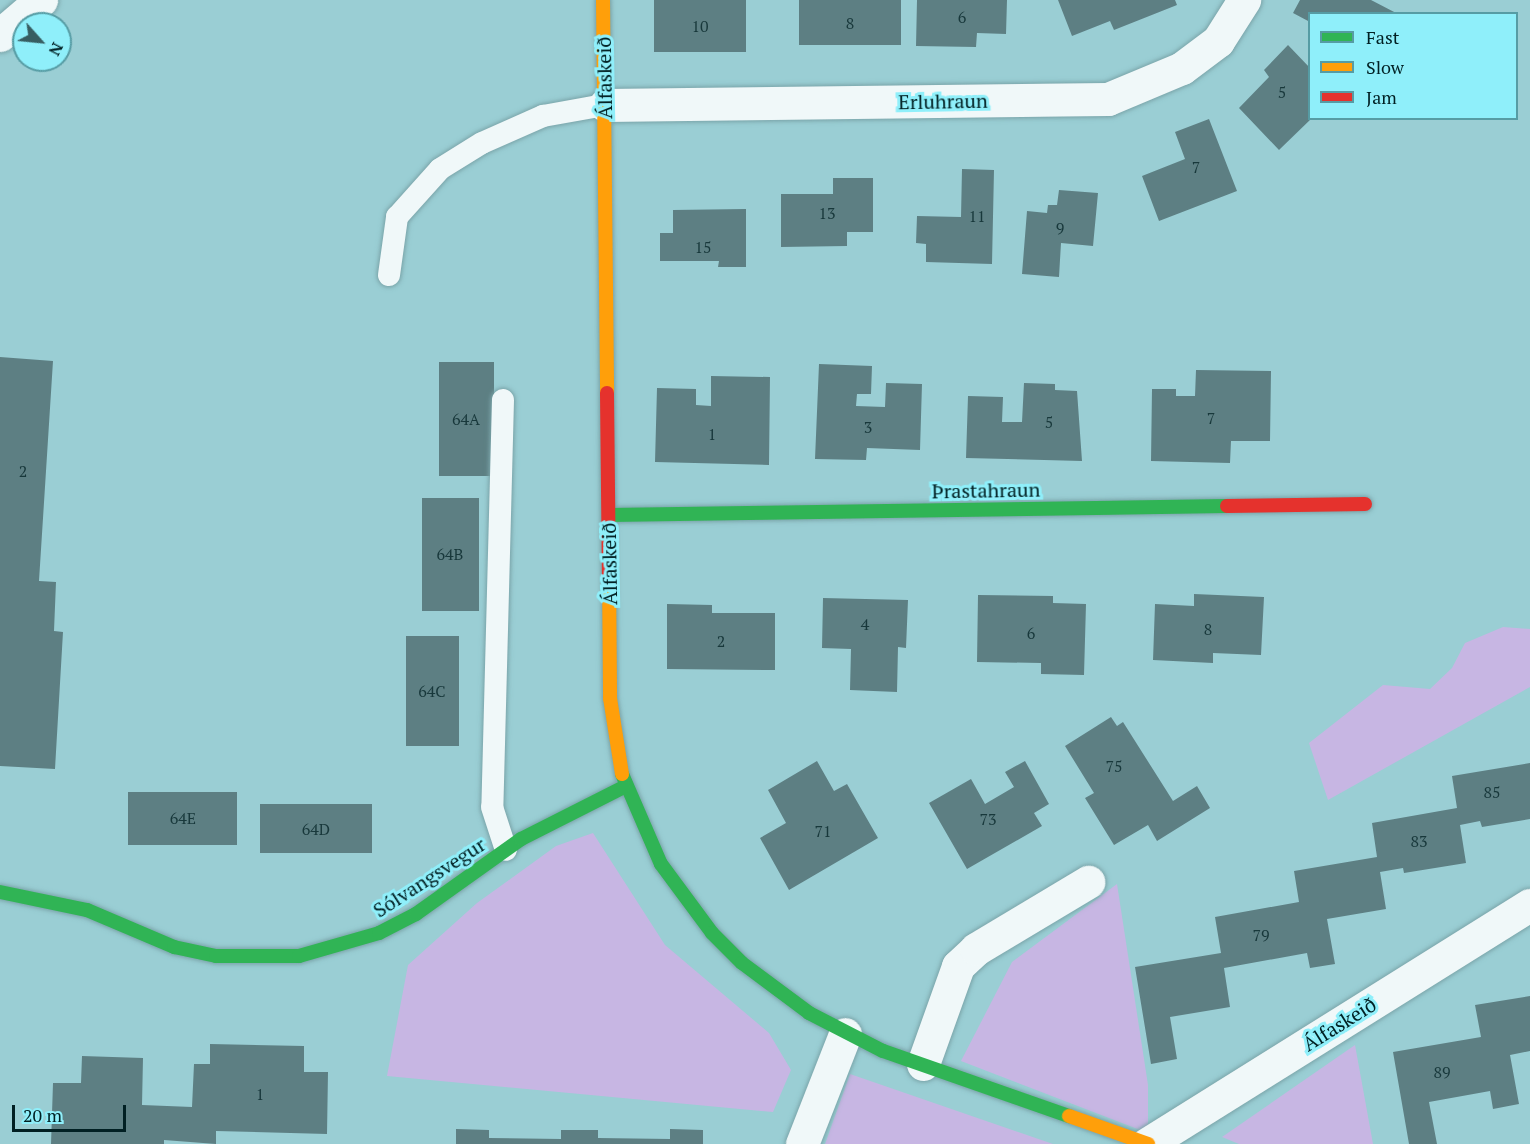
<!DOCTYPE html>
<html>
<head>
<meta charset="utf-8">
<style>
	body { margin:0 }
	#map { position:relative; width:1530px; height:1144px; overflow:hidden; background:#9aced4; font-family:"PT Serif",serif }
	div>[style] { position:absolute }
	.green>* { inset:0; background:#c7b6e3 }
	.building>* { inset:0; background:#5d7f83; transform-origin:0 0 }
	.roads { filter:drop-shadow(0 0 2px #7aa4a9) drop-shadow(0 0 2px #7aa4a9) }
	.lane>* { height:22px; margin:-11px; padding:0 11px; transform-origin:11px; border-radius:11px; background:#f0f8f9 }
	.street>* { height:33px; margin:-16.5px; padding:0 16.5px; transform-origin:16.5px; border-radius:16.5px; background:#f0f8f9 }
	.fast>* { height:14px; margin:-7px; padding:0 7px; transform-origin:7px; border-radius:7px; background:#30b455 }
	.slow>* { height:14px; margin:-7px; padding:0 7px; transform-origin:7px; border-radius:7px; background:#ff9f0a }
	.jam>* { height:14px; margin:-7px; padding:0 7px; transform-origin:7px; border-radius:7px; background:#e5322d }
	span { translate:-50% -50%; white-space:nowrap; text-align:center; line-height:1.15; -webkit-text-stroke:6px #8feffa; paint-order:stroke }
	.number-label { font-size:16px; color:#18383b }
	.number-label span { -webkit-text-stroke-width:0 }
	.street-label { font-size:20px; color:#012023 }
	.legend { position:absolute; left:1308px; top:12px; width:210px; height:108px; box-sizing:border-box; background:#8feffa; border:2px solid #569ca4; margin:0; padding:8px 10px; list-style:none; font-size:18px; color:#012023 }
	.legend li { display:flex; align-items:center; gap:12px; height:30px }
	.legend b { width:30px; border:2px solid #569ca4 }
	.north { position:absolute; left:12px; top:12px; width:60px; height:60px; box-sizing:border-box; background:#8feffa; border:2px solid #569ca4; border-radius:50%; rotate:117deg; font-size:16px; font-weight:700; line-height:24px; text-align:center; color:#012023 }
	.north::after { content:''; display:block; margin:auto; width:21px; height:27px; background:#375d61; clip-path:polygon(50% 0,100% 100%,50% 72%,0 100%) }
	.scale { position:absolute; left:12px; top:1105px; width:114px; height:27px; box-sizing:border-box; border:3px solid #012023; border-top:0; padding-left:8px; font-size:18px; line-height:21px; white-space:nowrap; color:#012023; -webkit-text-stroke:4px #8feffa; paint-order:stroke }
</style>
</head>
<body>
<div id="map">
	<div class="green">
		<div style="clip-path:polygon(1503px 627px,1530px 629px,1530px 687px,1328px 800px,1309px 743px,1383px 685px,1430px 689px,1452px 668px,1465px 643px)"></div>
		<div style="clip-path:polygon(593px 833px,665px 945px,769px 1033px,791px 1070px,773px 1112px,387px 1076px,408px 965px,477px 903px,556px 846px)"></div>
		<div style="clip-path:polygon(1117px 884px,1148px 1085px,1148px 1133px,961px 1061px,1012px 962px)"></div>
		<div style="clip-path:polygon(1355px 1045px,1373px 1144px,1239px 1144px,1222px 1137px)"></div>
		<div style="clip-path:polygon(850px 1074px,1053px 1144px,825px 1144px)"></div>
	</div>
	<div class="building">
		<div style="left:654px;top:0;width:92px;height:52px"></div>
		<div style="left:799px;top:0;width:102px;height:45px"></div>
		<div style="clip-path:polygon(917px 0,1007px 0,1006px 34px,977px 33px,976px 47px,916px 46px)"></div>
		<div style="clip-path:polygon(1058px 0,1175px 0,1177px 5px,1114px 30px,1110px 21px,1072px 36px)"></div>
		<div style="clip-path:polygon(1300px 0,1371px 0,1398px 14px,1310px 14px,1310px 22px,1293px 13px)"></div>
		<div style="clip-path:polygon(1288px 45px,1310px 68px,1312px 118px,1279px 150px,1239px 108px,1269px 77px,1264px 70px)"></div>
		<div style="clip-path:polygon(1209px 119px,1237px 191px,1159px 221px,1142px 176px,1185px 159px,1175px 132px)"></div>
		<div style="clip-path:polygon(962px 169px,994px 170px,992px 264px,926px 262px,926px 244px,916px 243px,917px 216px,961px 217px)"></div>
		<div style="clip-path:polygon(833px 178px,873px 178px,873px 232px,847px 232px,847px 246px,781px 247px,781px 194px,833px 194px)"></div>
		<div style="clip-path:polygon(1059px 190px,1098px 193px,1093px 246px,1061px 243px,1059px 277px,1022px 274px,1027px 211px,1047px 213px,1048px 205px,1057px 205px)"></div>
		<div style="clip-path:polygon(746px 209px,746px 267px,718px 267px,719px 261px,660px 261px,660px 233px,673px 233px,673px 210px)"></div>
		<div style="clip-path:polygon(0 357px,53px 361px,39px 581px,56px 582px,54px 631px,63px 632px,55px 769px,0 766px)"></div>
		<div style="left:439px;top:362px;width:55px;height:114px"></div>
		<div style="clip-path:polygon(819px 364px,872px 366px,871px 394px,857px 394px,856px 406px,885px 407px,886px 383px,922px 384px,920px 450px,867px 448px,866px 460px,815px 459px)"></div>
		<div style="clip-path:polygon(1196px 370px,1271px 371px,1270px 441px,1231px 441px,1230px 463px,1151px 461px,1152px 389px,1176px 389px,1176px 396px,1195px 396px)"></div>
		<div style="clip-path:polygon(711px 376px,770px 377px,769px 465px,655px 462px,657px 388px,696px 389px,696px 405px,711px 406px)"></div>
		<div style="clip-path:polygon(1024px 383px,1055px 384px,1055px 390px,1077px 391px,1082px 461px,966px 458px,968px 396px,1003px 397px,1002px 422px,1022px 422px)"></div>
		<div style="left:422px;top:498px;width:57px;height:113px"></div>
		<div style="clip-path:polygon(1194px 594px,1264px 597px,1261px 655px,1213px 653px,1213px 663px,1153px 660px,1155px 604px,1194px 606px)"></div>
		<div style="clip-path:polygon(978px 595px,1053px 596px,1053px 603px,1086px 604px,1084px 675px,1041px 674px,1041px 663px,977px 662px)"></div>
		<div style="clip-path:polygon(823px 598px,908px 600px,906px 648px,898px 647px,897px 692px,850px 690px,851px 649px,822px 648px)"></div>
		<div style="clip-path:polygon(667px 604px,712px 605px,712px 613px,775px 613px,775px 670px,667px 669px)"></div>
		<div style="left:406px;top:636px;width:53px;height:110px"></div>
		<div style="clip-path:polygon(1111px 717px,1117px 726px,1123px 722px,1173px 801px,1197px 786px,1210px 808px,1157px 841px,1148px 825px,1114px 845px,1085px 798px,1094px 793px,1065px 746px)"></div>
		<div style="clip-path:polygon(817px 761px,834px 791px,847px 784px,878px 838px,789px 890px,760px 838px,786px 823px,768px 790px)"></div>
		<div style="clip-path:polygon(1025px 761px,1049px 804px,1034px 813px,1042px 826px,967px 869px,929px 803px,971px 779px,985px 804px,1014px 787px,1005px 772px)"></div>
		<div style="clip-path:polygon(1530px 763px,1530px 819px,1482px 827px,1480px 821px,1460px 825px,1466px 863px,1404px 873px,1403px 868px,1380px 872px,1386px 909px,1327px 919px,1335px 964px,1310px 968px,1307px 953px,1224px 968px,1230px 1007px,1170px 1017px,1177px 1059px,1151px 1064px,1135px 967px,1221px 953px,1215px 917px,1299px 902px,1294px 871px,1377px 857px,1372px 823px,1457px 808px,1452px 776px)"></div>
		<div style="left:128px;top:792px;width:109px;height:53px"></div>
		<div style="left:260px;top:804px;width:112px;height:49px"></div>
		<div style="clip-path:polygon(1530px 996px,1530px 1051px,1510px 1055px,1519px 1104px,1493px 1109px,1490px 1091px,1429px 1102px,1437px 1144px,1409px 1144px,1393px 1052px,1481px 1037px,1475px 1005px)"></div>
		<div style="clip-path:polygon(210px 1044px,304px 1046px,304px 1072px,328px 1072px,327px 1134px,216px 1131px,216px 1144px,164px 1140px,164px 1144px,51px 1144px,53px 1083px,81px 1083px,82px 1056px,143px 1058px,142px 1105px,192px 1107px,194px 1064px,210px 1064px)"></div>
		<div style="clip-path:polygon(456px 1129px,489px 1130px,489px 1138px,561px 1139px,561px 1130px,598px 1130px,598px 1138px,670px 1139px,670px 1129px,703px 1130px,703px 1144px,456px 1144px)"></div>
	</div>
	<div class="roads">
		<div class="lane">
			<div style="left:389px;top:275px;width:59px;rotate:-82.1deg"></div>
			<div style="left:397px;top:217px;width:64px;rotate:-48.1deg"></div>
			<div style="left:440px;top:169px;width:49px;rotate:-31.8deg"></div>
			<div style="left:482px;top:143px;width:67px;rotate:-23.9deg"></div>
			<div style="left:543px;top:116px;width:63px;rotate:-10.1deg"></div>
			<div style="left:503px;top:400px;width:407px;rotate:91.5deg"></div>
			<div style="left:492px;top:807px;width:45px;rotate:72deg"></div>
		</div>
		<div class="street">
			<div style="left:0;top:35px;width:54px;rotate:-40.5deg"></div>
			<div style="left:605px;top:105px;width:503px;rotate:-0.68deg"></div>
			<div style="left:1108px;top:99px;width:80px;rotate:-22.7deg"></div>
			<div style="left:1182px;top:68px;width:45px;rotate:-36.9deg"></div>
			<div style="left:1218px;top:41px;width:49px;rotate:-57.6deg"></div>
			<div style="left:923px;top:1064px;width:104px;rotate:-70.3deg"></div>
			<div style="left:958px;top:966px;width:25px;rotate:-43deg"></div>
			<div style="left:976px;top:949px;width:131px;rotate:-30.9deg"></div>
			<div style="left:802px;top:1144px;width:118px;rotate:-68.6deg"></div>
			<div style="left:1147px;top:1144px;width:451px;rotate:-32deg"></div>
		</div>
		<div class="fast">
			<div style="left:609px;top:515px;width:618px;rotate:-0.83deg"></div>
			<div style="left:622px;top:774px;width:98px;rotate:66.6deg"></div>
			<div style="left:661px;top:864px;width:86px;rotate:53.5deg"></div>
			<div style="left:712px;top:933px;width:42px;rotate:45deg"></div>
			<div style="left:742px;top:963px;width:84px;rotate:36.7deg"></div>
			<div style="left:809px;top:1013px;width:83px;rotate:27.2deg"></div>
			<div style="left:883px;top:1051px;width:197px;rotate:19.3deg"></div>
			<div style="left:0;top:892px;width:89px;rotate:11.7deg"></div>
			<div style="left:87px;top:910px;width:95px;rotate:23deg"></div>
			<div style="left:174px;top:947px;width:43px;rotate:12.1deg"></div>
			<div style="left:216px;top:956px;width:83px"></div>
			<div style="left:299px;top:956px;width:83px;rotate:-16deg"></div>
			<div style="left:379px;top:933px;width:42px;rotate:-27.2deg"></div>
			<div style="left:416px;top:914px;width:129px;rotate:-35.5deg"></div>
			<div style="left:521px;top:839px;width:115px;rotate:-26.8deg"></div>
		</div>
		<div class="slow">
			<div style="left:603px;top:0;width:393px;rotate:89.4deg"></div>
			<div style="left:609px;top:574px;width:124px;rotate:89.5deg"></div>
			<div style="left:610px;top:698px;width:77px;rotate:81deg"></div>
			<div style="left:1069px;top:1116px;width:84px;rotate:19.5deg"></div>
		</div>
		<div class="jam">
			<div style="left:607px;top:393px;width:181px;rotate:89.4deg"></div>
			<div style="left:1227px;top:506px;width:138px;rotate:-0.8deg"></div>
		</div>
	</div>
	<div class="number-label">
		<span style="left:962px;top:17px">6</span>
		<span style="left:850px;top:23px">8</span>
		<span style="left:700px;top:26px">10</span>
		<span style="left:1282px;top:92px">5</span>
		<span style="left:1196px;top:167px">7</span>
		<span style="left:827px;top:213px">13</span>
		<span style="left:977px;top:216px">11</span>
		<span style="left:1060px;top:228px">9</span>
		<span style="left:703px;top:247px">15</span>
		<span style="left:1211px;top:418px">7</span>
		<span style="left:466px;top:419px">64A</span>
		<span style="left:1049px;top:422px">5</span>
		<span style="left:868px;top:427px">3</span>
		<span style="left:712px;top:434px">1</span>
		<span style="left:23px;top:471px">2</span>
		<span style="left:450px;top:554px">64B</span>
		<span style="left:865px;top:624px">4</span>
		<span style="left:1208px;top:629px">8</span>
		<span style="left:1031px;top:633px">6</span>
		<span style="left:721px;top:641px">2</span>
		<span style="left:432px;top:691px">64C</span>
		<span style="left:1114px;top:766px">75</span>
		<span style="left:1492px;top:792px">85</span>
		<span style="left:183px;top:818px">64E</span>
		<span style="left:988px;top:819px">73</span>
		<span style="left:316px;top:829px">64D</span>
		<span style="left:823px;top:831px">71</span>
		<span style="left:1419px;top:841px">83</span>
		<span style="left:1261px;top:935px">79</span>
		<span style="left:1442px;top:1072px">89</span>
		<span style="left:260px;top:1094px">1</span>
	</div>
	<div class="street-label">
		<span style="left:604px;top:78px;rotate:-91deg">Álfaskeið</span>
		<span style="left:943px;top:101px;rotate:-1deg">Erluhraun</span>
		<span style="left:986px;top:490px;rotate:-1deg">Þrastahraun</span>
		<span style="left:609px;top:564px;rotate:-91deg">Álfaskeið</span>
		<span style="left:429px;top:877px;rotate:-33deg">Sólvangsvegur</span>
		<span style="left:1339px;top:1024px;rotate:-32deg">Álfaskeið</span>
	</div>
	<ul class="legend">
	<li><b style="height:8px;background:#30b455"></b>Fast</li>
	<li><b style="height:8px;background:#ff9f0a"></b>Slow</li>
	<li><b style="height:8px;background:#e5322d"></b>Jam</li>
	</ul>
	<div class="north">N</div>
	<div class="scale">20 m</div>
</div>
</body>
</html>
